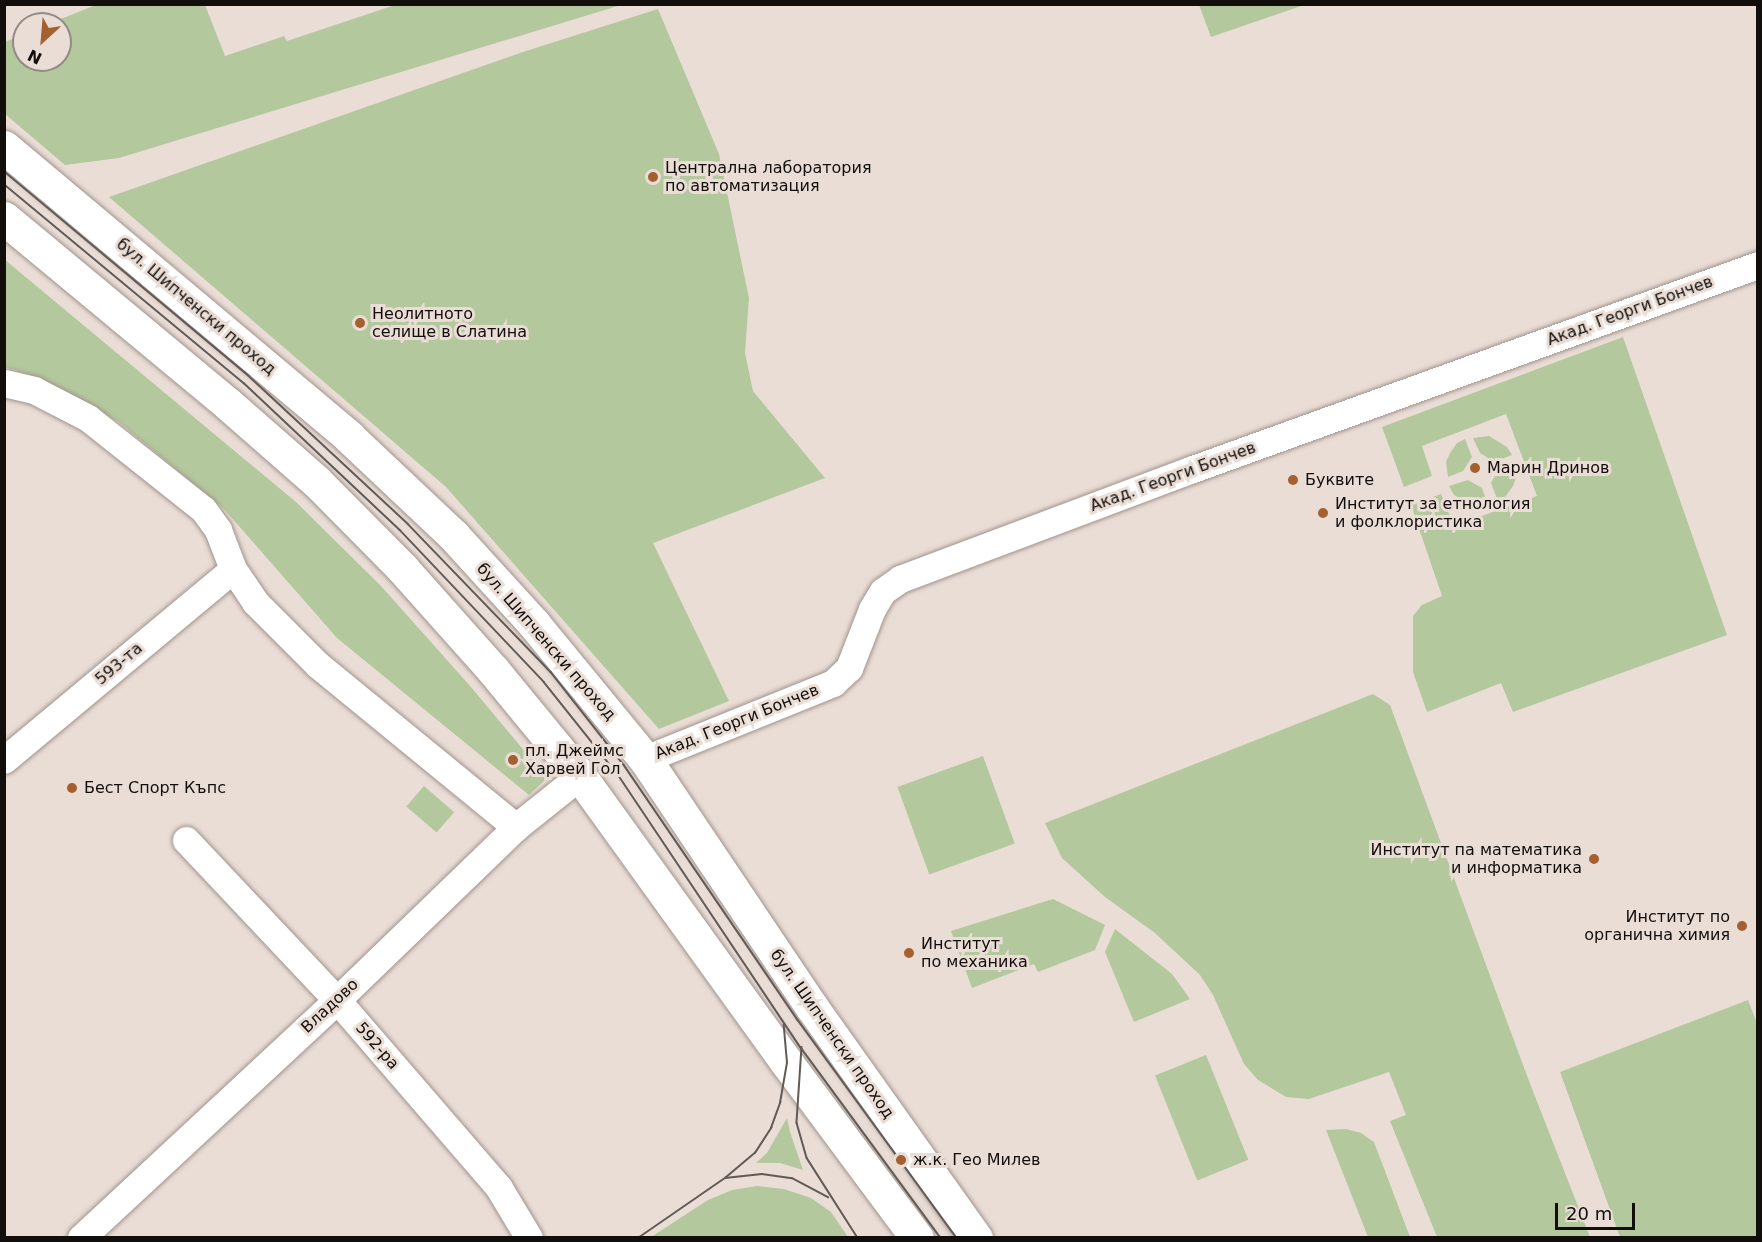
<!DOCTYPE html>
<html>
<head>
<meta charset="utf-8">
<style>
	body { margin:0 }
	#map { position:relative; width:1762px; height:1242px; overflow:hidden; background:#eaddd6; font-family:"DejaVu Sans",sans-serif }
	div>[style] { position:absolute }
	.green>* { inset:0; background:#b4c89d; transform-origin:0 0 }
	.roads { filter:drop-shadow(0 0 2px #a0938d) drop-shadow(0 0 2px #a0938d) }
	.minor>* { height:27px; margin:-13.5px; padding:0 13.5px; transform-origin:13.5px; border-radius:13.5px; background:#fff }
	.secondary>* { height:33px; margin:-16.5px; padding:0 16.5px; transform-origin:16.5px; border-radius:16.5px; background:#fff }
	.tram>* { height:1.5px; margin:-0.75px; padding:0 0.75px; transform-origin:0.75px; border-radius:0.75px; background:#615a56 }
	.dots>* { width:16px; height:16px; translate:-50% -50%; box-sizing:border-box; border:3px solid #eaddd6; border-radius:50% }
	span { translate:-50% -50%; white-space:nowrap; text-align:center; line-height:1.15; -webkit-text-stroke:6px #eaddd6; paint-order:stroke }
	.poi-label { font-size:16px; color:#120e0c }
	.left { translate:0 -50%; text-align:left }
	.right { translate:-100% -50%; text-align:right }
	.street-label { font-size:16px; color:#120e0c }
	.frame { position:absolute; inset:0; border:6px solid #120e0c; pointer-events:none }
	.north { position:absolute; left:12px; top:12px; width:60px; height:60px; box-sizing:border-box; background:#eaddd6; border:2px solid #948a85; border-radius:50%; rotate:206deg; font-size:16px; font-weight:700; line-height:24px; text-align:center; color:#120e0c }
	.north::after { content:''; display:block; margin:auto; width:21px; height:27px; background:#a4612f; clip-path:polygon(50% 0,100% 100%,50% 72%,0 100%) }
	.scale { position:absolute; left:1555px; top:1203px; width:80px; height:27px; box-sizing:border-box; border:3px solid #120e0c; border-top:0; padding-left:8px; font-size:18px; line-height:21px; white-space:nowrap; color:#120e0c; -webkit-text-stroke:4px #eaddd6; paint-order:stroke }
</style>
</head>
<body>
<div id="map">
	<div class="green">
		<div style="clip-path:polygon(96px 5px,205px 5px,225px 56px,284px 36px,287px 41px,395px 5px,621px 5px,119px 158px,65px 165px,5px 114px,5px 42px,24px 34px,24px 60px,60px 60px,60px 24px,48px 24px)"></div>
		<div style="clip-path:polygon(1199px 5px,1199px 4px,1304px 5px,1211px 37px)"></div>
		<div style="clip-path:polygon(658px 9px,719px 154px,749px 298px,745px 353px,753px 391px,825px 478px,653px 543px,729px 701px,659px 729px,446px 487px,109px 197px,523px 52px)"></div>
		<div style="clip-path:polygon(4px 259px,296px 502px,381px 586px,471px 687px,547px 778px,529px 795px,337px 638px,224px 509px,119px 422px,37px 377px,5px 367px)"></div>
		<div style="clip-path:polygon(1623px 337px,1727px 635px,1513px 712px,1501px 683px,1427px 712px,1413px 672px,1413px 616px,1422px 605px,1442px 596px,1411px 505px,1441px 494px,1454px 526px,1537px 496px,1506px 414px,1422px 446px,1432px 476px,1404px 487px,1382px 427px)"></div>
		<div style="clip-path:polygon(1489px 436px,1507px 447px,1512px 455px,1494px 462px,1480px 453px,1473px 438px)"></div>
		<div style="clip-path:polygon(1465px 439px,1472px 457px,1463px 471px,1448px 477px,1446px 462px,1450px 453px,1457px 443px)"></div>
		<div style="clip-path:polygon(1515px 465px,1516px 478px,1513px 486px,1506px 496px,1498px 501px,1491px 483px,1498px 470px)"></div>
		<div style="clip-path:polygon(1468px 480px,1482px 488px,1488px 505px,1472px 505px,1454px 495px,1449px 486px)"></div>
		<div style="clip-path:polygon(1373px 694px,1390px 705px,1529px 1081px,1590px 1237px,1437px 1237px,1390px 1121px,1406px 1115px,1389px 1072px,1309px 1099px,1286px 1097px,1258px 1080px,1244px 1064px,1213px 995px,1200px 975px,1155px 933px,1105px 897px,1062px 858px,1045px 823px)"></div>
		<div style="left:983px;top:756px;width:93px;height:91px;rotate:70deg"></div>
		<div style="left:424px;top:786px;width:40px;height:27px;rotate:41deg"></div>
		<div style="clip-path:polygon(1053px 899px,1105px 925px,1095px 950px,1038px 972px,1034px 964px,972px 988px,951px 931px)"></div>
		<div style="clip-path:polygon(1115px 929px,1172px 974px,1190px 999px,1134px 1022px,1105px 952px)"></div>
		<div style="clip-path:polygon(1748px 1000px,1758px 1026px,1757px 1237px,1620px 1237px,1560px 1072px)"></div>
		<div style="left:1206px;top:1055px;width:113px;height:55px;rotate:68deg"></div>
		<div style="clip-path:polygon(787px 1118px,790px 1132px,803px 1170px,780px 1163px,756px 1163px,767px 1153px)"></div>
		<div style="clip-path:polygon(1346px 1129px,1361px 1133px,1374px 1142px,1410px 1237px,1368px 1237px,1326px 1130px)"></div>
		<div style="clip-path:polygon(757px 1186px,784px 1189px,811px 1198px,831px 1212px,848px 1237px,651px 1237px,708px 1200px,732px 1190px)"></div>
	</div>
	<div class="roads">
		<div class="minor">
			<div style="left:4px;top:383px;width:31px;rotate:13deg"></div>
			<div style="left:34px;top:390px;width:61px;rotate:27.4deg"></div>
			<div style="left:88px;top:418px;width:147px;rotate:38.4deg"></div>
			<div style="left:203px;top:509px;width:26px;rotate:54deg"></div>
			<div style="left:218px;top:530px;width:42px;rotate:69deg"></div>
			<div style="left:233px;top:569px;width:40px;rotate:56deg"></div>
			<div style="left:255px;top:602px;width:89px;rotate:45deg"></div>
			<div style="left:318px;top:665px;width:256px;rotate:39.3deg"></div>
			<div style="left:645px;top:759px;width:203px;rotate:-22deg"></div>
			<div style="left:833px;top:683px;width:22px;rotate:-43deg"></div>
			<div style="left:849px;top:668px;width:63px;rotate:-68.7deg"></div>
			<div style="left:872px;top:609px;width:21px;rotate:-59deg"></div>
			<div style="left:883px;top:591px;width:21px;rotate:-35deg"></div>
			<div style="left:900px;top:579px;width:310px;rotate:-20.6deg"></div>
			<div style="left:1190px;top:470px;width:604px;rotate:-19.85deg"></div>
			<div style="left:4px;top:760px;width:298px;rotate:-39.8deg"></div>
			<div style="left:186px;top:840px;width:220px;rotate:46.7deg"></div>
			<div style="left:337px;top:1000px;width:248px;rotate:49.2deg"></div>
			<div style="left:499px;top:1188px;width:58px;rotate:59deg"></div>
			<div style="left:81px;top:1238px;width:350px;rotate:-42.9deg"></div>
			<div style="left:337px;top:1000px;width:249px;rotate:-44deg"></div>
			<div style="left:516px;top:827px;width:82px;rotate:-38.6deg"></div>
		</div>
		<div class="secondary">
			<div style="left:4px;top:147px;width:451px;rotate:40deg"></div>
			<div style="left:349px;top:437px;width:144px;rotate:43.3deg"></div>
			<div style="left:454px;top:536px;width:119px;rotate:47.7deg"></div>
			<div style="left:534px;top:624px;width:175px;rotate:50.6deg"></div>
			<div style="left:645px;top:759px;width:298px;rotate:56.1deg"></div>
			<div style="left:811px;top:1006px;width:285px;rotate:54.6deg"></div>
			<div style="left:4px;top:218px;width:291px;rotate:39.7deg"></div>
			<div style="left:228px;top:404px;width:118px;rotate:41.2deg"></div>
			<div style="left:317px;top:482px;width:122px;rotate:45.3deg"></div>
			<div style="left:403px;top:569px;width:135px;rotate:48.3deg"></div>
			<div style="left:493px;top:670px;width:137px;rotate:50.6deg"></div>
			<div style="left:580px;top:776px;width:354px;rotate:54.2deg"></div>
			<div style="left:787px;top:1063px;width:218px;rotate:53.4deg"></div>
		</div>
	</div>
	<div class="tram">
		<div style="left:4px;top:171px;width:319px;rotate:39.9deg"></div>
		<div style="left:249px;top:376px;width:217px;rotate:42.9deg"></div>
		<div style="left:408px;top:524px;width:206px;rotate:46deg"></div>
		<div style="left:551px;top:672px;width:118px;rotate:51.9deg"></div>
		<div style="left:624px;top:765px;width:309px;rotate:55.7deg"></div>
		<div style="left:798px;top:1020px;width:270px;rotate:53.9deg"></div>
		<div style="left:4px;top:184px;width:312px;rotate:39.7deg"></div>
		<div style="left:244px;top:383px;width:214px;rotate:43.3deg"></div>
		<div style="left:400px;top:530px;width:209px;rotate:46.5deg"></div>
		<div style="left:544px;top:682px;width:120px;rotate:51.4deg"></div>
		<div style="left:619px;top:776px;width:329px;rotate:56.2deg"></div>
		<div style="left:802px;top:1049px;width:235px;rotate:53.7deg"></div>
		<div style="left:802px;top:1047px;width:76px;rotate:93.8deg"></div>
		<div style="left:797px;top:1123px;width:36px;rotate:74deg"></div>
		<div style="left:807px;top:1158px;width:95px;rotate:57.5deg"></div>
		<div style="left:725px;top:1178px;width:37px;rotate:-6deg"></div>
		<div style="left:762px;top:1174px;width:30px;rotate:8deg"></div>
		<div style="left:792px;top:1178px;width:41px;rotate:27.8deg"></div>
		<div style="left:638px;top:1238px;width:106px;rotate:-34.6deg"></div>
		<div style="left:725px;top:1178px;width:39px;rotate:-40deg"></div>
		<div style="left:755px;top:1153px;width:30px;rotate:-57deg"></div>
		<div style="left:771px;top:1128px;width:27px;rotate:-70deg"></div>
		<div style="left:780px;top:1103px;width:41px;rotate:-80.1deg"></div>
		<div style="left:787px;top:1063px;width:38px;rotate:-95deg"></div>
	</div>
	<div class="dots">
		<div style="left:653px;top:177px;background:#a4612f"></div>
		<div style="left:360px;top:323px;background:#a4612f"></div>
		<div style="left:1475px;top:468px;background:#a4612f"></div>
		<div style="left:1293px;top:480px;background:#a4612f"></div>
		<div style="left:1323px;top:513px;background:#a4612f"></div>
		<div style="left:513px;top:760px;background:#a4612f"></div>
		<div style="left:72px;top:788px;background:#a4612f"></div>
		<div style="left:1594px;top:859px;background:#a4612f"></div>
		<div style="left:1742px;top:926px;background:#a4612f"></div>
		<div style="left:909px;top:953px;background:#a4612f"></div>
		<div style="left:901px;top:1160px;background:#a4612f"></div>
	</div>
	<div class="poi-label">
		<span class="left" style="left:665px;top:177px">Централна лаборатория<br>по автоматизация</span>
		<span class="left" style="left:372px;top:323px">Неолитното<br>селище в Слатина</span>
		<span class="left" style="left:1487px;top:468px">Марин Дринов</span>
		<span class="left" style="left:1305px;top:480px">Буквите</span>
		<span class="left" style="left:1335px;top:513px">Институт за етнология<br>и фолклористика</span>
		<span class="left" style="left:525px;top:760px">пл. Джеймс<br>Харвей Гол</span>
		<span class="left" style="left:84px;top:788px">Бест Спорт Къпс</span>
		<span class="right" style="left:1582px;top:859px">Институт па математика<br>и информатика</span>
		<span class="right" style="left:1730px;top:926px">Институт по<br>органична химия</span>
		<span class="left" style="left:921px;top:953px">Институт<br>по механика</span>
		<span class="left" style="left:913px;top:1160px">ж.к. Гео Милев</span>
	</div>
	<div class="street-label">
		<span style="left:196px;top:307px;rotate:40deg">бул. Шипченски проход</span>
		<span style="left:1630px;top:311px;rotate:-20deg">Акад. Георги Бончев</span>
		<span style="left:1173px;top:477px;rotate:-20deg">Акад. Георги Бончев</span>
		<span style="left:546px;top:642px;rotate:49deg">бул. Шипченски проход</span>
		<span style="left:119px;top:664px;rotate:-40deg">593-та</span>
		<span style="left:737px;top:722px;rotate:-22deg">Акад. Георги Бончев</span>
		<span style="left:330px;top:1006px;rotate:-43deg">Владово</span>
		<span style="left:832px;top:1034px;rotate:55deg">бул. Шипченски проход</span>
		<span style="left:377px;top:1046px;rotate:49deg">592-ра</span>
	</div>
	<div class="frame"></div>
	<div class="north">N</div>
	<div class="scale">20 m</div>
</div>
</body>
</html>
